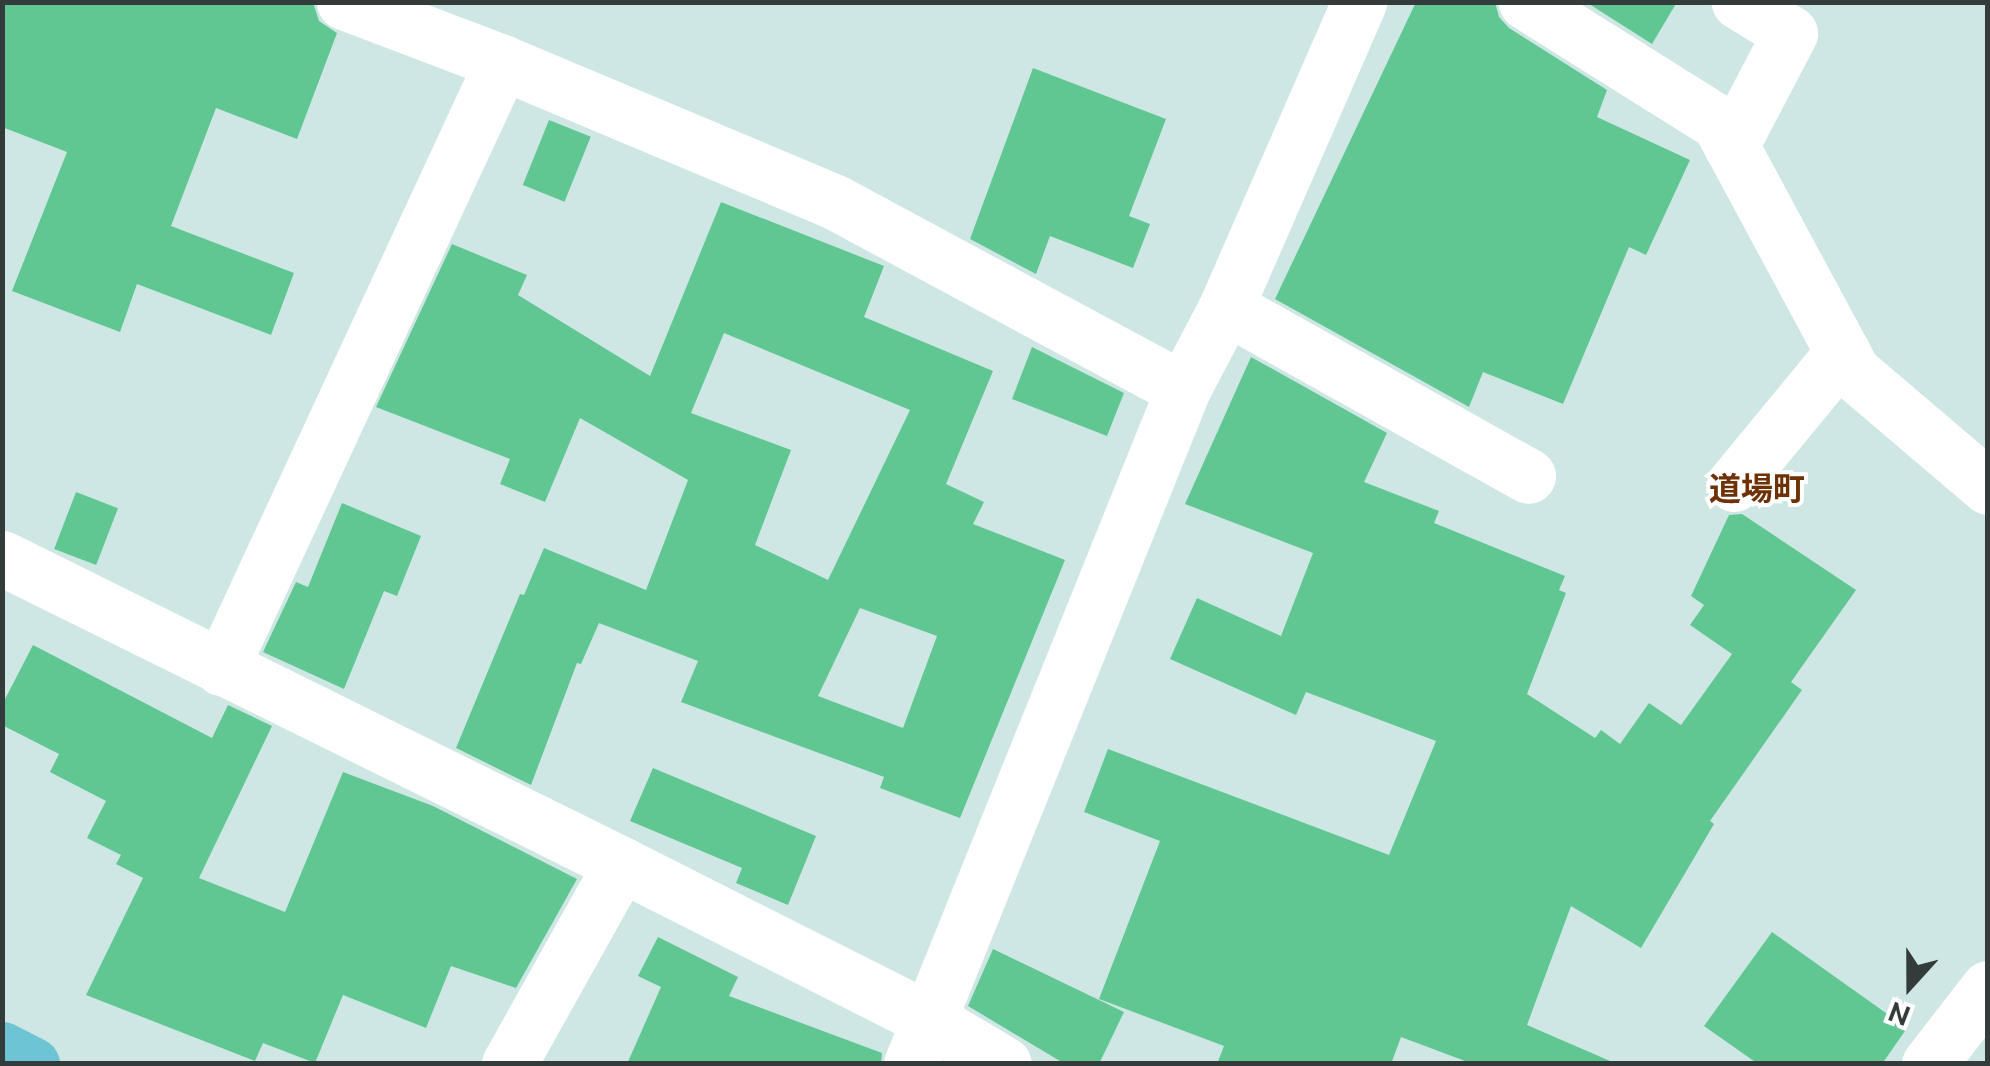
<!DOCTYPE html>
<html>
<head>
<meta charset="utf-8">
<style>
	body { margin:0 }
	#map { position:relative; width:1990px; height:1066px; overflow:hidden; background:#cfe7e4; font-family:Ubuntu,"Noto Sans JP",sans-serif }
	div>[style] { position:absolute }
	.building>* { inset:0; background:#60c793; transform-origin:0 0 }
	.minor>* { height:55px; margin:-27.5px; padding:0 27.5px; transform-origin:27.5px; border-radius:27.5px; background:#fff }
	.major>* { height:55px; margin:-27.5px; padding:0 27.5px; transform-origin:27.5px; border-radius:27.5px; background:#6dc5d4 }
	span { translate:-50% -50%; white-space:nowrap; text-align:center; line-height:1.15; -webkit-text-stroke:8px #fff; paint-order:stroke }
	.quarter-label { font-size:32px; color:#6d3103; font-weight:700 }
	.frame { position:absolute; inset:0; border:5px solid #333c3b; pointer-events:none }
	.north { position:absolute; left:1860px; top:936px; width:100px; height:100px; -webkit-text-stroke:8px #fff; paint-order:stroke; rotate:201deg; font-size:28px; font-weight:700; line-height:40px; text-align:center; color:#333c3b }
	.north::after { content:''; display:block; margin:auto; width:35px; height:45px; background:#333c3b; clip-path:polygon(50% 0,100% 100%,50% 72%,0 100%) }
</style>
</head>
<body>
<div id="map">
	<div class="building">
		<div style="clip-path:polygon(2px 2px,313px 2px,319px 21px,337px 33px,297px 139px,216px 108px,171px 226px,294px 273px,271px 335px,137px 284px,120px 332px,12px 291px,67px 152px,2px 127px)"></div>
		<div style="clip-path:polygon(1416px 2px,1495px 2px,1499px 17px,1509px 28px,1607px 90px,1597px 117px,1690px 160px,1646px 255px,1629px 247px,1563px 404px,1483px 372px,1469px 407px,1275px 299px)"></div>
		<div style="clip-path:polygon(1586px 2px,1677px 2px,1652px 44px)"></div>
		<div style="clip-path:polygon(1033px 68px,1166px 119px,1129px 216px,1150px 224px,1133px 268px,1050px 236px,1036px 274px,970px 239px)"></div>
		<div style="left:549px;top:120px;width:45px;height:70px;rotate:22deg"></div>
		<div style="clip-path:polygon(evenodd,721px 202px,884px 266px,864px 317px,993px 371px,946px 484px,984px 502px,973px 524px,1065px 560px,960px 818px,880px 788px,884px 777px,681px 702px,698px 661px,599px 623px,581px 664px,577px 663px,531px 785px,456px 748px,520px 594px,524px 595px,544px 548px,646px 590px,688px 480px,580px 418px,545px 502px,500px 484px,510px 459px,376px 407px,452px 244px,527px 275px,518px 295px,650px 376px,721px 202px,724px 333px,910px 410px,828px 580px,755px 545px,791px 450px,691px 413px,724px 333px,721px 202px,860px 608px,937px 636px,903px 728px,818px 696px,860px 608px)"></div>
		<div style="clip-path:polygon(1032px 347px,1124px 393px,1107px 436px,1012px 399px)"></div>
		<div style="clip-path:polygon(1251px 357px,1387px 433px,1364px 482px,1439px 511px,1434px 523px,1565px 576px,1559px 590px,1566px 593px,1527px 694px,1595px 738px,1601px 730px,1620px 744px,1649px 703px,1681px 725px,1732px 654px,1690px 625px,1704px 605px,1691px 596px,1729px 515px,1742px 514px,1856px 590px,1791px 682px,1802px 690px,1710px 821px,1714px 824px,1641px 948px,1571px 906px,1527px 1025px,1617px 1064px,1473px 1064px,1401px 1037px,1391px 1064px,1217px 1064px,1224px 1046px,1099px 999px,1160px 841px,1084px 812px,1108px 749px,1389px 855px,1436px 741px,1306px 692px,1296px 715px,1170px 659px,1197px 598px,1281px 636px,1313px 553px,1185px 504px)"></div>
		<div style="left:76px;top:492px;width:45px;height:61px;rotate:21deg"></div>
		<div style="clip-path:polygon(342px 503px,421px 536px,397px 596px,384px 591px,344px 689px,263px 652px,296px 582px,308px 587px)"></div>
		<div style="clip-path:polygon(33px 645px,212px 738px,228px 705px,272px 726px,199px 878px,285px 912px,343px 772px,433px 806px,577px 879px,516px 988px,451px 966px,426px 1028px,343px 995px,315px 1063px,263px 1043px,255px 1061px,86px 995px,143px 878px,116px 864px,121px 855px,87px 838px,106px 801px,50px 772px,59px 754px,2px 725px,2px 705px)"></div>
		<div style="clip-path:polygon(653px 768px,816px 836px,788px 905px,736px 883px,742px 868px,630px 821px)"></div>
		<div style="clip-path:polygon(1772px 932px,1907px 1028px,1882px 1064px,1758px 1064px,1704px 1026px)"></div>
		<div style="clip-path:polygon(658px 937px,738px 977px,729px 996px,882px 1053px,881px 1064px,627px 1064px,661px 987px,638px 976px)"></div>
		<div style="clip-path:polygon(993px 949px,1124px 1012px,1099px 1064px,1065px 1064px,968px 1006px)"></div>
	</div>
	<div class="minor">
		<div style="left:344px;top:2px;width:169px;rotate:20.8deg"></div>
		<div style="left:502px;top:62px;width:361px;rotate:22.8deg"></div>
		<div style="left:835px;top:202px;width:395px;rotate:28.3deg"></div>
		<div style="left:1526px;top:2px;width:228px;rotate:32.1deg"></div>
		<div style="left:1719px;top:123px;width:283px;rotate:61.7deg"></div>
		<div style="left:1853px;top:372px;width:177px;rotate:40.4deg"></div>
		<div style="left:1731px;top:146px;width:127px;rotate:-62.4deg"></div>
		<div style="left:1790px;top:33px;width:60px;rotate:-148.7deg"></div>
		<div style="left:1226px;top:307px;width:346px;rotate:29.2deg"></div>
		<div style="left:1734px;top:484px;width:171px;rotate:-50.5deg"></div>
		<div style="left:2px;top:558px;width:691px;rotate:26.31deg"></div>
		<div style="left:621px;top:864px;width:344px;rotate:26.8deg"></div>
		<div style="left:928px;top:1019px;width:88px;rotate:30.6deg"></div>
		<div style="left:221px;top:668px;width:668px;rotate:-65.12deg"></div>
		<div style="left:509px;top:1064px;width:229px;rotate:-60.8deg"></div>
		<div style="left:911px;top:1064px;width:728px;rotate:-68.05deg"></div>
		<div style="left:1183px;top:389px;width:93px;rotate:-62.3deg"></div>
		<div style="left:1226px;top:307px;width:333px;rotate:-66.4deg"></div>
		<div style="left:1929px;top:1064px;width:96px;rotate:-52.2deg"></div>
	</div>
	<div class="major">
		<div style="left:2px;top:1049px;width:34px;rotate:27deg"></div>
	</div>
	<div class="quarter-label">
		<span style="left:1757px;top:488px">道場町</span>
	</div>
	<div class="frame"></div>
	<div class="north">N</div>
</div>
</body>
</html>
